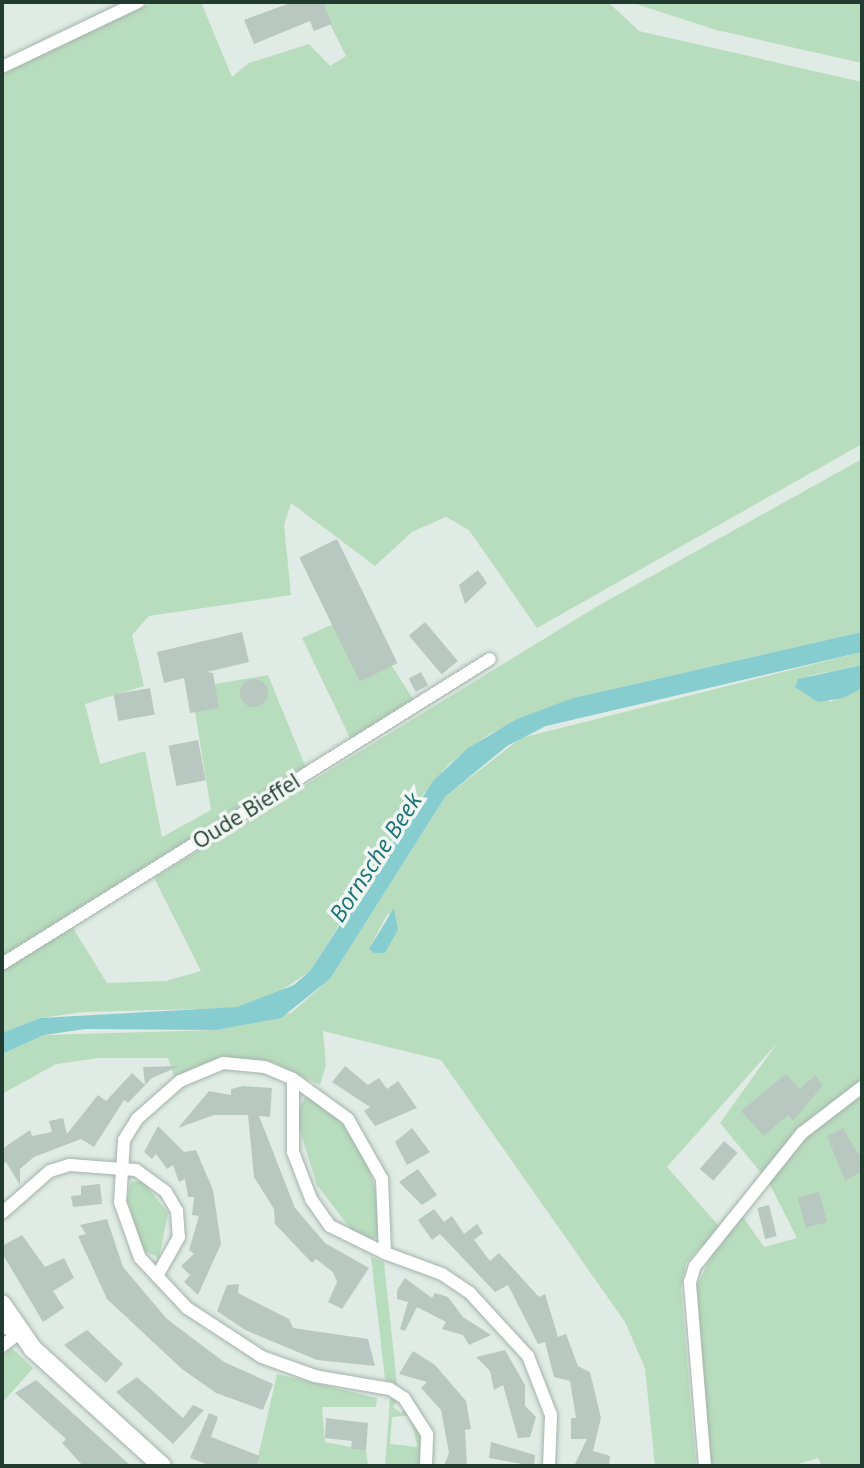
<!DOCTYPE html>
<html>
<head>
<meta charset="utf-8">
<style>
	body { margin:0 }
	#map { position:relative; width:864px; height:1468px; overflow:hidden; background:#e0ebe5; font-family:"Open Sans",sans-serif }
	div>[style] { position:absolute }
	.green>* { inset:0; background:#b8dcbe }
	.water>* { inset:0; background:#87cdd0 }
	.building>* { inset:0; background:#b8c8c0; transform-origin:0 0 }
	.round { border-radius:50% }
	.roads { filter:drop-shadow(0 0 2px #a3b3ab) drop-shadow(0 0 2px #a3b3ab) }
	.street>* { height:12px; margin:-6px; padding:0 6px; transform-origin:6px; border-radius:6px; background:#fff }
	.secondary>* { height:18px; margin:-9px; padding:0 9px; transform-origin:9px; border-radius:9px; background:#fff }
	span { translate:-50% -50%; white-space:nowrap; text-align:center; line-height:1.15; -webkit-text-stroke:7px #f0f7f3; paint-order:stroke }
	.street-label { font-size:21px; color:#213b31 }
	.water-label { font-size:23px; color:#1b7176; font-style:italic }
	.frame { position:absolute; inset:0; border:4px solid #213b31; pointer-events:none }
</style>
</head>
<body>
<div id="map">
	<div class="green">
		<div style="clip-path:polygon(153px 2px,201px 2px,232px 77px,249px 63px,309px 44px,330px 66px,346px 56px,319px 2px,608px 2px,639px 31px,862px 82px,862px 444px,537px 628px,469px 530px,446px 517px,412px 532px,375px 566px,291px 503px,284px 525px,291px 595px,149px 616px,132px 635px,144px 686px,85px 704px,100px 764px,145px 751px,162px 837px,211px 810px,195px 712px,216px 705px,215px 684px,268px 675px,306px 768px,2px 957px,2px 73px)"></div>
		<div style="clip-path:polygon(630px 2px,862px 2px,862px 63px,716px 30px)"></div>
		<div style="clip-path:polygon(862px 459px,862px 632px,573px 698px,489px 734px,449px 764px,415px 804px,310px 971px,270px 998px,237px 1008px,84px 1012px,40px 1018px,2px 1033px,2px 970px,73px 928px,107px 983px,166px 981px,201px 971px,154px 878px,596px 607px)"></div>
		<div style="clip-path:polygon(358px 613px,415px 702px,351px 740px,302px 638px)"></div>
		<div style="clip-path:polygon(evenodd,862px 652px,862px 665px,808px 676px,830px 702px,862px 688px,862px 1466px,822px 1466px,818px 1458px,792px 1466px,711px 1466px,694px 1292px,711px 1256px,703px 1244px,686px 1263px,681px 1289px,696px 1466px,655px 1466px,645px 1368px,625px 1322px,441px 1060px,323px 1031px,326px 1065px,320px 1085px,272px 1062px,206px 1063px,175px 1079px,168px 1058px,99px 1058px,56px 1064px,2px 1094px,2px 1054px,44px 1035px,216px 1030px,291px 1013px,330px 979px,445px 797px,521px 738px,862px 652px,388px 913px,398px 930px,385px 953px,369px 949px,388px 913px,862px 652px,778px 1042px,720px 1123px,768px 1181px,797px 1238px,764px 1247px,741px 1214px,726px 1234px,667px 1167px,778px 1042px)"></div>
		<div style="clip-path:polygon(305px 1097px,319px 1100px,345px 1127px,367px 1163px,380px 1203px,380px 1235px,371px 1240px,353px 1232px,317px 1185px,295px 1115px)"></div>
		<div style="clip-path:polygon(143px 1181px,168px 1213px,159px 1258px,143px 1250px,127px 1199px,131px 1182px)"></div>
		<div style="clip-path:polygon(371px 1257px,384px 1262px,397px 1385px,385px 1379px)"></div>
		<div style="clip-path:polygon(12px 1348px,33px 1368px,2px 1403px,2px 1356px)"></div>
		<div style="clip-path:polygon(277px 1374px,377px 1398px,376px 1407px,322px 1407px,325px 1442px,366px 1450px,368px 1466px,256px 1466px)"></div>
		<div style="clip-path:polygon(390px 1398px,398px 1399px,393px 1407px,401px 1413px,407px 1406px,414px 1415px,392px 1417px,390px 1444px,418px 1447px,411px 1421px,416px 1417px,423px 1434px,420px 1466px,385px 1466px)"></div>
	</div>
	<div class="water">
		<div style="clip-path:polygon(862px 632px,862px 652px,546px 726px,507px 746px,445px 797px,330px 979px,281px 1018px,216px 1030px,85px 1029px,44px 1035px,2px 1054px,2px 1033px,40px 1018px,237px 1007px,294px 985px,310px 971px,433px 781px,468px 748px,517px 719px,573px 698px)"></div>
		<div style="clip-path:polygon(862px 665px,862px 688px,843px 698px,818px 702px,795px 687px,798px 679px)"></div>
		<div style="clip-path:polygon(394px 908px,398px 930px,385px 953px,374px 953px,369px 949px)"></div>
	</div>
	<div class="building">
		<div style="clip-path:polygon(293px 2px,323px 2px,332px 24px,314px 31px,310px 21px,254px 44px,244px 20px)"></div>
		<div style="left:337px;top:539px;width:138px;height:42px;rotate:64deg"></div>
		<div style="clip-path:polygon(478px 570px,487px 583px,465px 604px,459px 585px)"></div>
		<div style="left:425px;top:622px;width:51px;height:21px;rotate:50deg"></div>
		<div style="clip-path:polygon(242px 632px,249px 662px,207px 672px,213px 673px,219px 708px,190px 713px,184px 678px,164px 683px,157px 652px)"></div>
		<div style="left:421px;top:672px;width:15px;height:14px;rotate:62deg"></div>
		<div class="round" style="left:240px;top:679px;width:28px;height:28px"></div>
		<div style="left:150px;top:688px;width:27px;height:37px;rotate:80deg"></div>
		<div style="left:198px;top:740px;width:41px;height:30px;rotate:79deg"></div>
		<div style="clip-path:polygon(180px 1066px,152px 1078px,128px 1103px,124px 1100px,94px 1147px,81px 1139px,34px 1157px,20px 1169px,20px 1185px,6px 1162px,2px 1165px,2px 1149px,30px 1130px,32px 1136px,52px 1132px,49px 1121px,63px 1118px,67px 1134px,98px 1095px,106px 1101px,132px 1073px,145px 1085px,143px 1067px)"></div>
		<div style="clip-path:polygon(345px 1066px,368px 1085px,379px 1078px,387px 1089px,398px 1081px,417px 1108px,375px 1126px,364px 1111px,370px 1107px,332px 1082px)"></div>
		<div style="clip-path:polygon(786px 1074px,800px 1089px,815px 1075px,823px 1085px,793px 1121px,788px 1115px,764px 1136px,741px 1111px)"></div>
		<div style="clip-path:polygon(243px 1086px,272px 1088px,270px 1117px,259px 1116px,295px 1208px,325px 1243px,369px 1268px,342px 1309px,328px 1302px,337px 1282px,333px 1272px,316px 1259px,312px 1263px,275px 1224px,274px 1209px,254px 1177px,248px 1115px,214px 1115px,178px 1128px,209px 1091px,231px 1095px,231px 1089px)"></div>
		<div style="clip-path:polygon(158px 1126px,184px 1152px,196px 1150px,213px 1190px,221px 1244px,198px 1295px,184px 1282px,190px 1275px,181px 1266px,194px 1254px,189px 1250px,199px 1216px,192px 1215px,194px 1197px,188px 1197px,185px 1179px,179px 1182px,173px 1165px,167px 1169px,156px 1154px,152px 1159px,144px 1152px)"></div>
		<div style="clip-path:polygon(412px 1128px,430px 1152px,407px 1165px,395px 1142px)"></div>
		<div style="clip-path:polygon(843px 1128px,858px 1154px,862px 1152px,862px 1171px,845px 1181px,827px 1136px)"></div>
		<div style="left:724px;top:1141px;width:18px;height:37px;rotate:41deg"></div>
		<div style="clip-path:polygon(418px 1169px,437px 1195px,422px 1205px,399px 1182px)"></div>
		<div style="clip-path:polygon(81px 1186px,100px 1184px,102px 1204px,73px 1207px,71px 1196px,81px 1195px)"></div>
		<div style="left:819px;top:1192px;width:31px;height:22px;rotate:75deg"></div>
		<div style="left:769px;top:1205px;width:32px;height:12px;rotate:76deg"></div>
		<div style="clip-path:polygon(434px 1209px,444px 1222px,452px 1216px,464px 1234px,477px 1224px,483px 1233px,474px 1240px,490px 1261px,499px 1253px,539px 1297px,545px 1294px,558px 1337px,566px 1334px,578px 1366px,590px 1372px,601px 1418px,593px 1451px,610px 1456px,609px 1466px,574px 1466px,587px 1439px,571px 1439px,571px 1418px,576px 1418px,570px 1381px,554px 1377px,545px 1342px,538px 1344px,508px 1285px,495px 1292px,440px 1234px,432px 1240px,418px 1220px)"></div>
		<div style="clip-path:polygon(107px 1219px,123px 1267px,167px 1319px,224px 1362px,273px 1384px,263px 1410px,216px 1393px,182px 1369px,107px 1299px,78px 1236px,86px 1234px,80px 1225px)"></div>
		<div style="clip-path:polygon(22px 1235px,45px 1267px,64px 1258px,74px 1278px,53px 1291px,64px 1308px,43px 1322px,2px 1253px,2px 1246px)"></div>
		<div style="clip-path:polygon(405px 1278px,432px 1298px,435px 1293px,448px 1297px,463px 1317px,491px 1335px,469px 1345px,463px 1335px,442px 1329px,446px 1322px,417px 1307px,405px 1331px,400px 1329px,408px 1302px,397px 1299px,397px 1290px)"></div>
		<div style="clip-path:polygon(239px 1284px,238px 1293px,289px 1319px,293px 1328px,368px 1339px,375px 1366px,317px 1360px,245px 1330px,217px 1311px,227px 1285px)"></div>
		<div style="clip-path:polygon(87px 1330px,123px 1364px,106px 1383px,64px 1345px)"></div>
		<div style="clip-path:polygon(505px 1350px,525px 1385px,525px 1406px,536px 1417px,530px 1437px,518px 1438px,503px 1385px,494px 1390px,490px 1371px,476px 1357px)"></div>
		<div style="clip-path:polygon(413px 1351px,435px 1365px,466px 1401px,471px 1429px,465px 1430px,467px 1466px,444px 1466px,449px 1453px,441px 1410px,421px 1388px,427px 1382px,399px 1374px)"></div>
		<div style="clip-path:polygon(137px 1377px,183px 1418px,193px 1405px,204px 1410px,173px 1444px,116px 1392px)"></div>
		<div style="clip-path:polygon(36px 1380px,56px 1398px,131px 1466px,83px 1466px,62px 1443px,66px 1439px,15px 1393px)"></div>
		<div style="clip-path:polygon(209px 1413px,218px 1417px,211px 1437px,260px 1456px,256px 1466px,211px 1466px,190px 1458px)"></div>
		<div style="clip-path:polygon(326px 1418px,368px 1423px,366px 1450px,351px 1449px,352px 1441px,325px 1438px)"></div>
		<div style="clip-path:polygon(491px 1442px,535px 1455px,534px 1466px,489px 1458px)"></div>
	</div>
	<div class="roads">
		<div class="street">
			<div style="left:2px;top:67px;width:151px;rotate:-25.5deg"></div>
			<div style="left:2px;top:964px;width:575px;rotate:-32.01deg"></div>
			<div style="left:293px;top:1079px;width:73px;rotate:90deg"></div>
			<div style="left:293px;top:1152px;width:50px;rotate:69deg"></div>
			<div style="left:311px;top:1199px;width:33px;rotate:55deg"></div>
			<div style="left:330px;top:1226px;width:61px;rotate:26.1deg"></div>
			<div style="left:2px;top:1213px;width:64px;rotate:-41.2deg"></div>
			<div style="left:50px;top:1171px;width:21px;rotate:-17deg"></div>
			<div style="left:70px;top:1165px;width:66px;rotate:4.3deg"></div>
			<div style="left:136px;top:1170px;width:37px;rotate:36deg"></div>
			<div style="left:166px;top:1192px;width:22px;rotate:60deg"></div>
			<div style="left:177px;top:1211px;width:26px;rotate:86deg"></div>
			<div style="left:179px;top:1237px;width:45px;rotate:119.4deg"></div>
			<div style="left:2px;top:1326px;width:18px;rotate:27deg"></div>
			<div style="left:2px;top:1346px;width:20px;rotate:-37deg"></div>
			<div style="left:426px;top:1466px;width:32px;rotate:-88deg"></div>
			<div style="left:427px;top:1434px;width:43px;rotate:-122.6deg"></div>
			<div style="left:404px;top:1398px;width:17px;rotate:-147deg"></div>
			<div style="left:390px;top:1389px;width:76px;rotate:-170.2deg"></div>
			<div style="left:315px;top:1376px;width:56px;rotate:-160.3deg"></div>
			<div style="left:262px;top:1357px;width:90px;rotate:-146.8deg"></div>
			<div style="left:187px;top:1308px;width:69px;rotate:-133.2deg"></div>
			<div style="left:140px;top:1258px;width:59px;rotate:-109.7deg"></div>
			<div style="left:120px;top:1202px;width:62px;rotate:-86.3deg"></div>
			<div style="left:124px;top:1140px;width:25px;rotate:-58deg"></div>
			<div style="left:137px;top:1119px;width:57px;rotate:-41.5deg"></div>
			<div style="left:180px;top:1081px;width:47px;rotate:-22.7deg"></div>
			<div style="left:223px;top:1063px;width:42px;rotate:5.4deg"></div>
			<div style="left:265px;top:1067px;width:30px;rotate:23deg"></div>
			<div style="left:293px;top:1079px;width:68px;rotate:36deg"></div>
			<div style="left:348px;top:1119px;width:69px;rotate:60.5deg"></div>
			<div style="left:382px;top:1179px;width:74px;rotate:87.7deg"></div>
			<div style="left:385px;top:1253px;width:61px;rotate:20.2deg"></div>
			<div style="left:442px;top:1274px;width:34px;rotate:34deg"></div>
			<div style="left:470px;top:1293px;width:86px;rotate:47.4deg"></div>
			<div style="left:528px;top:1356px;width:63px;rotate:68.7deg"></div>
			<div style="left:551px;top:1415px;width:51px;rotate:92.2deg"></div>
			<div style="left:705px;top:1466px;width:185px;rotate:-94.7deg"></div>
			<div style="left:690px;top:1282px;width:17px;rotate:-73deg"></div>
			<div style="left:695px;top:1266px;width:171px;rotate:-51.2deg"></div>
			<div style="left:802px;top:1133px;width:76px;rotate:-37.5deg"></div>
		</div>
		<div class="secondary">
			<div style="left:2px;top:1304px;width:55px;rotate:55.4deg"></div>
			<div style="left:33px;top:1349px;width:174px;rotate:42.2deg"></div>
		</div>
	</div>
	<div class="street-label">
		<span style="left:246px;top:811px;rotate:-32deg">Oude Bieffel</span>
	</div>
	<div class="water-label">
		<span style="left:375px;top:857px;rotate:-57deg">Bornsche Beek</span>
	</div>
	<div class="frame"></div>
</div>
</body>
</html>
